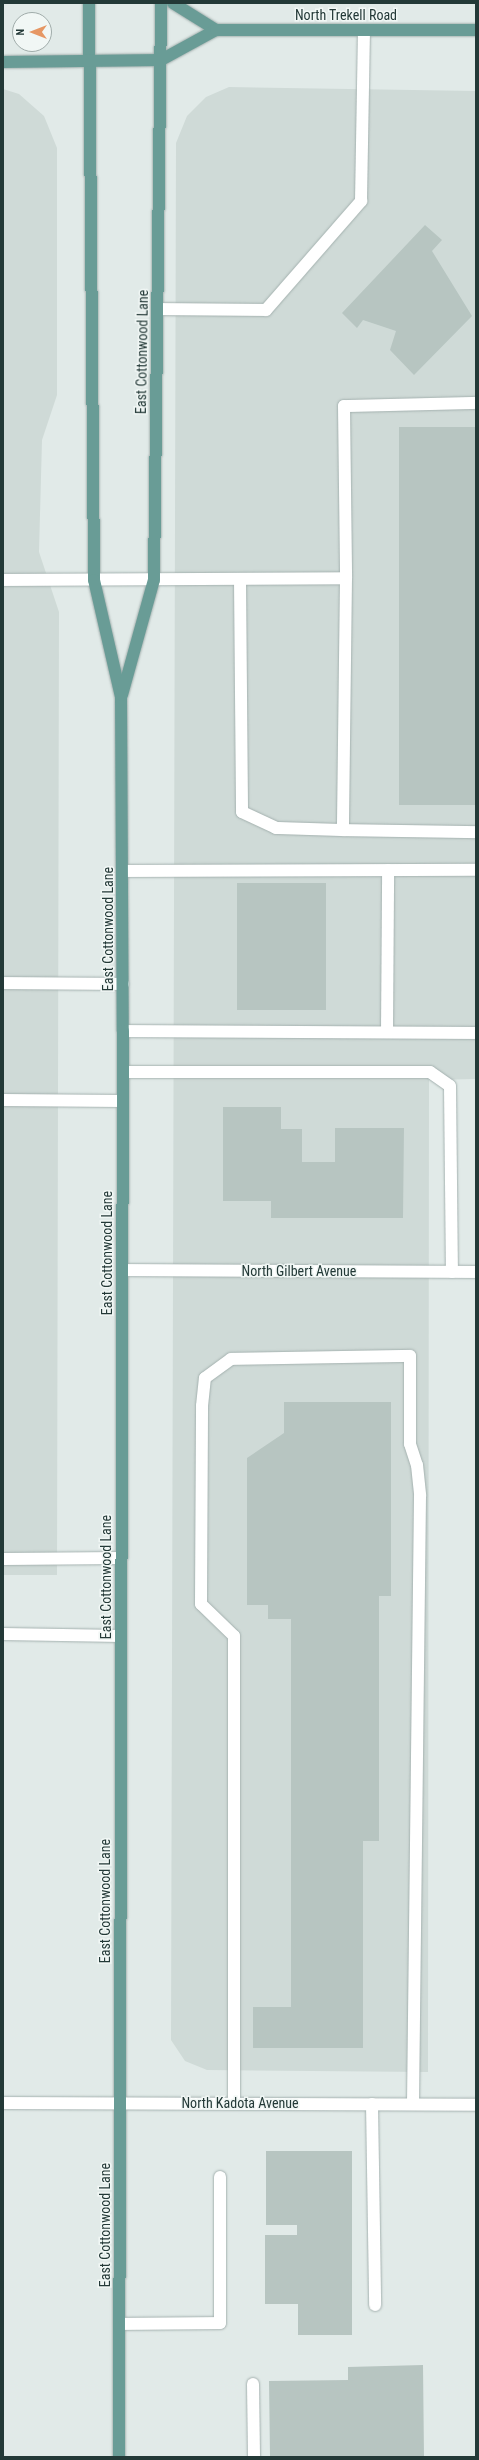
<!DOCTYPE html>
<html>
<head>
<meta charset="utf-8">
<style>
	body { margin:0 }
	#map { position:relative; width:479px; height:2460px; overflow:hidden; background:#e1eae8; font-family:"Roboto Condensed",sans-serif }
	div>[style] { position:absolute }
	.built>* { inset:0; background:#cfdad7 }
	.building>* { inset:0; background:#b7c5c1; transform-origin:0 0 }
	.roads { filter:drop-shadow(0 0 1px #a4b1af) drop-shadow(0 0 1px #a4b1af) }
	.minor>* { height:12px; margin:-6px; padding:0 6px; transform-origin:6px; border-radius:6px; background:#fff }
	.major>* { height:12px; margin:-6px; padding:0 6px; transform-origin:6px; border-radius:6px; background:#699c96 }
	span { translate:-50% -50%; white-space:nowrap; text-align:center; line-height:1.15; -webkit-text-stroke:3px #f1f7f5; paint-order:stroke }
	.street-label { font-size:14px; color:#233937 }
	.frame { position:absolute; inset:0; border:4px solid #233937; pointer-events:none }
	.north { position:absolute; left:12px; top:12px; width:40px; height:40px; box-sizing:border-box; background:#f1f7f5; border:1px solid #9faba9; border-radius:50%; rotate:270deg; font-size:11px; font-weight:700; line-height:16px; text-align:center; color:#233937 }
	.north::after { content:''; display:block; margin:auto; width:14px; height:18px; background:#e69764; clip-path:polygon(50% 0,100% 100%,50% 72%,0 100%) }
</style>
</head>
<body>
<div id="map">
	<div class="built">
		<div style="clip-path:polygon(229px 87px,476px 91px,476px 1079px,429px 1080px,428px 2072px,207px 2070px,185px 2061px,171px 2040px,176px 143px,187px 116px,206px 97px)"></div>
		<div style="clip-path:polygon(3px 89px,19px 94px,44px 116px,57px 148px,57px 395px,42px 440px,39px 552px,59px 612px,57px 1575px,3px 1575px)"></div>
	</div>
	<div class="building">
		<div style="clip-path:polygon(425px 225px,442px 240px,432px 251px,472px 316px,414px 375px,390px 350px,396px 331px,363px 320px,357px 328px,342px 313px)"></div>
		<div style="left:399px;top:427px;width:77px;height:378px"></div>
		<div style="left:326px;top:883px;width:127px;height:89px;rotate:90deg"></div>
		<div style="clip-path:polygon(223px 1107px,281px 1107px,281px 1129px,302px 1129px,302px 1162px,335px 1162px,335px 1128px,404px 1128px,403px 1218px,271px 1218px,271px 1201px,223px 1201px)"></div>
		<div style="clip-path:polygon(284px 1402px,391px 1402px,391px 1596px,379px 1596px,379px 1841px,363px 1841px,363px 2048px,253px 2048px,253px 2007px,291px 2007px,291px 1619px,268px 1619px,268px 1605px,247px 1605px,247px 1458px,284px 1433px)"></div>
		<div style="clip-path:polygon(266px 2151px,352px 2151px,352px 2335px,298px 2335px,298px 2304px,265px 2304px,265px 2235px,297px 2235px,297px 2225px,266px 2225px)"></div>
		<div style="clip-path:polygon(423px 2365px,424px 2457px,270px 2457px,269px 2381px,348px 2380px,348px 2367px)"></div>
	</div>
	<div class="roads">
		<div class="minor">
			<div style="left:158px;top:309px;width:108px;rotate:0.5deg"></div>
			<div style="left:266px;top:310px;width:145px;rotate:-48.9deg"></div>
			<div style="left:361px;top:201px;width:171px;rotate:-89deg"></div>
			<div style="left:476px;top:403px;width:132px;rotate:178.7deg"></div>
			<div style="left:344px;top:406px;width:172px;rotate:89.3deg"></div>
			<div style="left:346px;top:578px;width:252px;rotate:90.7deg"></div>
			<div style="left:343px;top:830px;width:133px;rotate:0.9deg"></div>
			<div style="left:240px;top:579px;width:233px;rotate:89.5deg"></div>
			<div style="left:242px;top:812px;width:38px;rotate:25deg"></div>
			<div style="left:276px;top:828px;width:67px;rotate:1.7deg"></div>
			<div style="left:3px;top:580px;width:343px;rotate:-0.3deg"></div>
			<div style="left:123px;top:871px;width:353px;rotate:-0.2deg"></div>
			<div style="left:3px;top:983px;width:120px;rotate:0.5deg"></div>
			<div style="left:123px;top:1031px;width:353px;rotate:0.3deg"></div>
			<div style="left:387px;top:1032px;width:162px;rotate:-89.6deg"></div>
			<div style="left:123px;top:1072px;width:307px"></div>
			<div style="left:430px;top:1072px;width:24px;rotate:35deg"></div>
			<div style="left:450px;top:1086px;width:186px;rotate:89.4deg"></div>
			<div style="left:3px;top:1100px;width:120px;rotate:0.5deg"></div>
			<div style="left:122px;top:1270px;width:354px;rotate:0.3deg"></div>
			<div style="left:3px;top:1559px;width:118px;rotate:-0.5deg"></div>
			<div style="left:3px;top:1634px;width:118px;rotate:1deg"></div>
			<div style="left:3px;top:2103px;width:473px;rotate:0.2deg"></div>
			<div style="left:234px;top:2103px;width:467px;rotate:-90deg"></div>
			<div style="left:234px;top:1636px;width:46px;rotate:-135.9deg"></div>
			<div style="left:201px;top:1604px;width:198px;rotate:-89.7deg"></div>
			<div style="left:202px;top:1406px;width:28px;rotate:-84deg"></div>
			<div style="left:205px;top:1378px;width:32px;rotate:-36deg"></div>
			<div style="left:231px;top:1359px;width:179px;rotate:-1deg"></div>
			<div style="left:410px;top:1356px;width:88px;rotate:90deg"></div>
			<div style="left:410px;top:1444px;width:22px;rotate:72deg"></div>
			<div style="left:417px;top:1465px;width:31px;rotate:84deg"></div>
			<div style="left:420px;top:1496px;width:608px;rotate:90.66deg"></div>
			<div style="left:372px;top:2104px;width:201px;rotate:89.1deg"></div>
			<div style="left:120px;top:2324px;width:100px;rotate:-0.6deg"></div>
			<div style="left:220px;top:2323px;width:146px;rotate:-90deg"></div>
			<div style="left:253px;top:2384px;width:73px;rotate:89.2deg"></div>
		</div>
		<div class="major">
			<div style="left:89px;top:3px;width:577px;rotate:89.5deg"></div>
			<div style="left:94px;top:580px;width:120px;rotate:77deg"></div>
			<div style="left:121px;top:697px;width:334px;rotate:89.7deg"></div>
			<div style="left:123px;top:1031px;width:1426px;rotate:90.16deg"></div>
			<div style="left:173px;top:3px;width:51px;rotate:32.1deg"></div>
			<div style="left:3px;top:62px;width:158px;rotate:-0.7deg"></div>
			<div style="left:161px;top:60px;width:63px;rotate:-28.6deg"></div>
			<div style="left:216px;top:30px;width:260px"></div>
			<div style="left:122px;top:695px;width:119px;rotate:-74.5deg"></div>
			<div style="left:154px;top:580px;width:577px;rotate:-89.3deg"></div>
		</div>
	</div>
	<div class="street-label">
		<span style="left:346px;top:15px">North Trekell Road</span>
		<span style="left:142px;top:352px;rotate:-89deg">East Cottonwood Lane</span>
		<span style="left:108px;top:929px;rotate:-90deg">East Cottonwood Lane</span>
		<span style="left:107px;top:1253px;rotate:-90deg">East Cottonwood Lane</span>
		<span style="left:299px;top:1271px">North Gilbert Avenue</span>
		<span style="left:106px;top:1577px;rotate:-90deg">East Cottonwood Lane</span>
		<span style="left:105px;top:1901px;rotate:-90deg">East Cottonwood Lane</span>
		<span style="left:240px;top:2103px">North Kadota Avenue</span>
		<span style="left:105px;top:2225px;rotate:-90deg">East Cottonwood Lane</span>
	</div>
	<div class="frame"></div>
	<div class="north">N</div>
</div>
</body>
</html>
